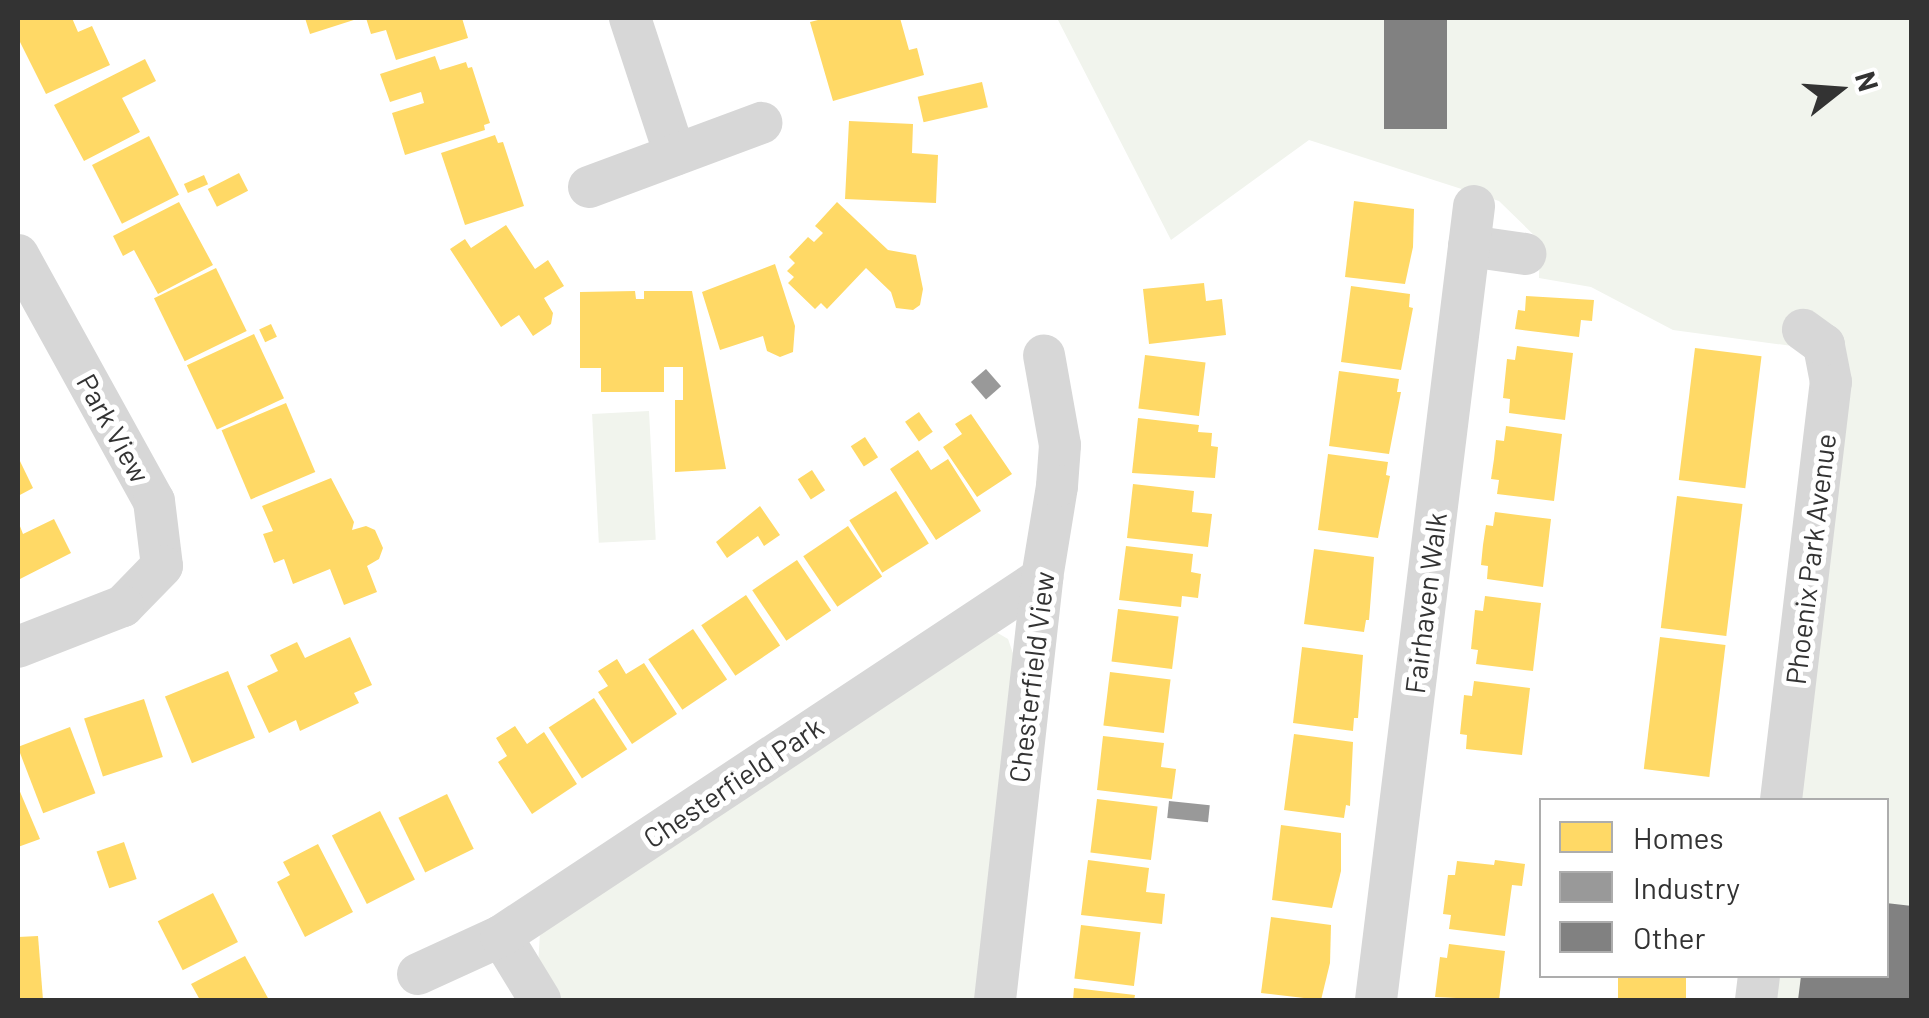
<!DOCTYPE html>
<html>
<head>
<meta charset="utf-8">
<style>
	body { margin:0 }
	#map { position:relative; width:1929px; height:1018px; overflow:hidden; background:#fff; font-family:Barlow,sans-serif }
	div>[style] { position:absolute }
	.green>* { inset:0; background:#f1f4ed; transform-origin:0 0 }
	.homes>* { inset:0; background:#ffd966; transform-origin:0 0 }
	.industry>* { inset:0; background:#999; transform-origin:0 0 }
	.building>* { inset:0; background:#818181; transform-origin:0 0 }
	.minor>* { height:42px; margin:-21px; padding:0 21px; transform-origin:21px; border-radius:21px; background:#d7d7d7 }
	span { translate:-50% -50%; white-space:nowrap; text-align:center; line-height:1.15; -webkit-text-stroke:10px #fff; paint-order:stroke }
	.street-label { font-size:28px; color:#333 }
	.frame { position:absolute; inset:0; border:20px solid #333; pointer-events:none }
	.legend { position:absolute; left:1539px; top:798px; width:350px; height:180px; box-sizing:border-box; background:#fff; border:2px solid #adadad; margin:0; padding:12px 18px; list-style:none; font-size:30px; color:#333 }
	.legend li { display:flex; align-items:center; gap:20px; height:50px }
	.legend b { width:50px; border:2px solid #adadad }
	.north { position:absolute; left:1789px; top:40px; width:100px; height:100px; -webkit-text-stroke:8px #fff; paint-order:stroke; rotate:73deg; font-size:28px; font-weight:700; line-height:40px; text-align:center; color:#333 }
	.north::after { content:''; display:block; margin:auto; width:35px; height:45px; background:#333; clip-path:polygon(50% 0,100% 100%,50% 72%,0 100%) }
</style>
</head>
<body>
<div id="map">
	<div class="green">
		<div style="clip-path:polygon(1057px 18px,1911px 18px,1911px 1000px,1769px 1000px,1772px 976px,1886px 976px,1886px 800px,1794px 800px,1845px 382px,1792px 346px,1673px 330px,1591px 287px,1539px 278px,1540px 241px,1499px 201px,1309px 140px,1171px 240px)"></div>
		<div style="left:649px;top:411px;width:129px;height:57px;rotate:87deg"></div>
		<div style="clip-path:polygon(996px 632px,1008px 639px,1017px 665px,975px 1000px,560px 1000px,538px 965px,540px 933px)"></div>
	</div>
	<div class="homes">
		<div style="clip-path:polygon(18px 18px,72px 18px,78px 32px,92px 26px,110px 65px,46px 94px,18px 38px)"></div>
		<div style="clip-path:polygon(305px 18px,360px 18px,310px 34px)"></div>
		<div style="clip-path:polygon(366px 18px,462px 18px,468px 38px,396px 60px,386px 30px,371px 34px)"></div>
		<div style="clip-path:polygon(826px 18px,900px 18px,909px 50px,917px 48px,924px 75px,833px 101px,810px 22px)"></div>
		<div style="clip-path:polygon(435px 56px,440px 70px,466px 62px,468px 68px,472px 67px,490px 123px,484px 125px,485px 130px,405px 155px,392px 113px,424px 103px,421px 92px,390px 102px,380px 74px)"></div>
		<div style="clip-path:polygon(145px 59px,156px 81px,122px 98px,140px 132px,84px 161px,54px 105px)"></div>
		<div style="left:982px;top:82px;width:26px;height:66px;rotate:77deg"></div>
		<div style="clip-path:polygon(849px 121px,913px 124px,912px 153px,938px 155px,936px 203px,845px 199px)"></div>
		<div style="clip-path:polygon(495px 135px,498px 143px,503px 142px,524px 206px,465px 225px,441px 153px)"></div>
		<div style="left:149px;top:136px;width:66px;height:64px;rotate:63deg"></div>
		<div style="left:239px;top:173px;width:20px;height:35px;rotate:63deg"></div>
		<div style="left:204px;top:175px;width:10px;height:22px;rotate:66deg"></div>
		<div style="clip-path:polygon(1354px 201px,1414px 209px,1413px 247px,1405px 284px,1345px 277px)"></div>
		<div style="clip-path:polygon(179px 202px,213px 265px,158px 294px,134px 250px,123px 256px,113px 236px)"></div>
		<div style="clip-path:polygon(837px 202px,888px 250px,916px 255px,923px 289px,920px 305px,913px 310px,896px 308px,891px 292px,866px 268px,827px 309px,821px 303px,815px 309px,788px 283px,794px 277px,787px 271px,795px 263px,789px 257px,808px 237px,814px 242px,823px 233px,815px 226px)"></div>
		<div style="clip-path:polygon(506px 225px,535px 269px,548px 260px,564px 286px,544px 298px,553px 313px,551px 324px,533px 336px,519px 315px,501px 327px,450px 249px,465px 239px,471px 248px)"></div>
		<div style="clip-path:polygon(775px 264px,795px 326px,793px 352px,780px 357px,767px 351px,763px 336px,720px 350px,702px 292px)"></div>
		<div style="left:216px;top:268px;width:70px;height:69px;rotate:64deg"></div>
		<div style="clip-path:polygon(1204px 283px,1206px 301px,1222px 299px,1226px 335px,1149px 344px,1143px 289px)"></div>
		<div style="clip-path:polygon(1351px 286px,1410px 294px,1409px 307px,1413px 308px,1401px 370px,1341px 362px)"></div>
		<div style="clip-path:polygon(635px 291px,636px 299px,644px 299px,644px 291px,692px 291px,726px 469px,675px 472px,675px 400px,683px 400px,683px 367px,664px 367px,664px 392px,601px 392px,601px 368px,580px 368px,580px 292px)"></div>
		<div style="clip-path:polygon(1526px 296px,1594px 300px,1592px 321px,1581px 320px,1579px 337px,1515px 329px,1518px 310px,1525px 311px)"></div>
		<div style="left:271px;top:324px;width:14px;height:13px;rotate:65deg"></div>
		<div style="left:254px;top:334px;width:71px;height:74px;rotate:65deg"></div>
		<div style="clip-path:polygon(1517px 346px,1573px 353px,1565px 420px,1509px 413px,1510px 399px,1503px 398px,1507px 359px,1515px 360px)"></div>
		<div style="left:1695px;top:348px;width:67px;height:133px;rotate:7deg"></div>
		<div style="left:1145px;top:355px;width:61px;height:54px;rotate:7deg"></div>
		<div style="clip-path:polygon(1339px 371px,1399px 379px,1397px 392px,1401px 392px,1389px 454px,1329px 446px)"></div>
		<div style="left:286px;top:403px;width:75px;height:70px;rotate:67deg"></div>
		<div style="left:919px;top:412px;width:24px;height:17px;rotate:55deg"></div>
		<div style="clip-path:polygon(971px 414px,1012px 474px,977px 497px,943px 447px,962px 434px,955px 424px)"></div>
		<div style="clip-path:polygon(1138px 418px,1199px 425px,1198px 432px,1212px 433px,1211px 446px,1218px 447px,1215px 478px,1132px 473px)"></div>
		<div style="clip-path:polygon(1506px 426px,1562px 434px,1554px 501px,1497px 494px,1499px 480px,1491px 479px,1494px 459px,1496px 440px,1504px 441px)"></div>
		<div style="left:865px;top:437px;width:24px;height:17px;rotate:57deg"></div>
		<div style="clip-path:polygon(918px 450px,931px 470px,948px 459px,981px 511px,936px 540px,890px 469px)"></div>
		<div style="clip-path:polygon(1328px 454px,1388px 462px,1386px 475px,1390px 476px,1378px 538px,1318px 530px)"></div>
		<div style="clip-path:polygon(18px 457px,33px 488px,18px 496px)"></div>
		<div style="left:812px;top:470px;width:24px;height:17px;rotate:57deg"></div>
		<div style="clip-path:polygon(331px 478px,354px 522px,352px 530px,366px 526px,375px 530px,383px 548px,379px 559px,367px 566px,377px 592px,344px 605px,330px 569px,293px 584px,284px 559px,274px 563px,263px 534px,273px 531px,262px 506px)"></div>
		<div style="clip-path:polygon(1133px 484px,1194px 491px,1192px 512px,1212px 514px,1208px 547px,1127px 538px)"></div>
		<div style="left:896px;top:491px;width:62px;height:55px;rotate:58deg"></div>
		<div style="left:1677px;top:496px;width:66px;height:133px;rotate:7deg"></div>
		<div style="clip-path:polygon(760px 506px,780px 535px,764px 546px,758px 536px,727px 558px,716px 542px)"></div>
		<div style="clip-path:polygon(1495px 512px,1551px 519px,1543px 587px,1487px 579px,1488px 566px,1481px 565px,1483px 545px,1486px 525px,1493px 526px)"></div>
		<div style="clip-path:polygon(54px 519px,71px 553px,18px 580px,18px 521px,23px 534px)"></div>
		<div style="left:848px;top:526px;width:61px;height:54px;rotate:56deg"></div>
		<div style="clip-path:polygon(1126px 546px,1193px 554px,1191px 572px,1201px 574px,1198px 598px,1182px 596px,1181px 607px,1119px 600px)"></div>
		<div style="clip-path:polygon(1314px 549px,1374px 557px,1369px 620px,1366px 620px,1364px 632px,1304px 624px)"></div>
		<div style="left:797px;top:560px;width:61px;height:54px;rotate:56deg"></div>
		<div style="left:746px;top:595px;width:61px;height:54px;rotate:56deg"></div>
		<div style="clip-path:polygon(1485px 596px,1541px 603px,1533px 671px,1476px 664px,1478px 650px,1471px 649px,1475px 610px,1483px 611px)"></div>
		<div style="left:1118px;top:609px;width:61px;height:53px;rotate:7deg"></div>
		<div style="left:693px;top:629px;width:61px;height:54px;rotate:56deg"></div>
		<div style="clip-path:polygon(350px 637px,372px 685px,354px 693px,359px 703px,300px 731px,296px 720px,269px 733px,247px 686px,278px 671px,270px 655px,297px 642px,305px 658px)"></div>
		<div style="left:1660px;top:637px;width:66px;height:133px;rotate:7deg"></div>
		<div style="clip-path:polygon(1302px 647px,1363px 655px,1358px 718px,1354px 718px,1353px 731px,1293px 723px)"></div>
		<div style="clip-path:polygon(617px 659px,626px 674px,644px 663px,677px 714px,632px 744px,598px 692px,608px 686px,598px 671px)"></div>
		<div style="left:228px;top:671px;width:72px;height:68px;rotate:68deg"></div>
		<div style="left:1110px;top:672px;width:61px;height:54px;rotate:7deg"></div>
		<div style="clip-path:polygon(1474px 681px,1530px 688px,1522px 755px,1466px 749px,1467px 735px,1460px 734px,1464px 695px,1472px 696px)"></div>
		<div style="left:594px;top:698px;width:61px;height:54px;rotate:57deg"></div>
		<div style="left:144px;top:699px;width:61px;height:63px;rotate:72deg"></div>
		<div style="clip-path:polygon(515px 726px,527px 744px,544px 732px,577px 784px,532px 814px,498px 762px,507px 756px,496px 738px)"></div>
		<div style="left:70px;top:727px;width:71px;height:56px;rotate:69deg"></div>
		<div style="clip-path:polygon(1294px 734px,1353px 742px,1350px 806px,1346px 805px,1344px 818px,1284px 810px)"></div>
		<div style="clip-path:polygon(1103px 736px,1164px 743px,1161px 767px,1176px 769px,1172px 799px,1097px 790px)"></div>
		<div style="clip-path:polygon(18px 787px,40px 839px,18px 847px)"></div>
		<div style="left:447px;top:794px;width:61px;height:54px;rotate:64deg"></div>
		<div style="left:1097px;top:799px;width:61px;height:54px;rotate:7deg"></div>
		<div style="left:380px;top:811px;width:77px;height:54px;rotate:63deg"></div>
		<div style="clip-path:polygon(1281px 825px,1341px 833px,1341px 871px,1332px 908px,1272px 900px)"></div>
		<div style="left:124px;top:842px;width:39px;height:29px;rotate:71deg"></div>
		<div style="clip-path:polygon(318px 844px,353px 912px,305px 937px,277px 882px,290px 875px,283px 862px)"></div>
		<div style="clip-path:polygon(1088px 860px,1149px 868px,1146px 892px,1165px 894px,1162px 924px,1081px 915px)"></div>
		<div style="clip-path:polygon(1495px 860px,1525px 864px,1522px 886px,1512px 885px,1505px 936px,1449px 929px,1451px 915px,1443px 914px,1448px 875px,1455px 875px,1457px 861px,1494px 865px)"></div>
		<div style="left:213px;top:893px;width:55px;height:62px;rotate:63deg"></div>
		<div style="clip-path:polygon(1271px 917px,1331px 925px,1330px 963px,1321px 1000px,1261px 993px)"></div>
		<div style="left:1081px;top:925px;width:60px;height:54px;rotate:7deg"></div>
		<div style="clip-path:polygon(38px 936px,43px 1000px,18px 1000px,18px 937px)"></div>
		<div style="clip-path:polygon(1449px 944px,1505px 951px,1499px 1000px,1435px 997px,1440px 957px,1447px 958px)"></div>
		<div style="clip-path:polygon(245px 956px,269px 1000px,200px 1000px,191px 984px)"></div>
		<div style="left:1618px;top:976px;width:68px;height:24px"></div>
		<div style="clip-path:polygon(1074px 988px,1135px 995px,1134px 1000px,1073px 1000px)"></div>
	</div>
	<div class="industry">
		<div style="left:986px;top:369px;width:23px;height:20px;rotate:49deg"></div>
		<div style="left:1169px;top:801px;width:41px;height:17px;rotate:6deg"></div>
	</div>
	<div class="building">
		<div style="left:1384px;top:18px;width:63px;height:111px"></div>
		<div style="clip-path:polygon(1886px 903px,1912px 906px,1912px 1000px,1798px 1000px,1801px 976px,1886px 976px)"></div>
	</div>
	<div class="minor">
		<div style="left:630px;top:18px;width:144px;rotate:71.8deg"></div>
		<div style="left:589px;top:187px;width:184px;rotate:-20.4deg"></div>
		<div style="left:1469px;top:246px;width:57px;rotate:8.1deg"></div>
		<div style="left:18px;top:255px;width:281px;rotate:61.1deg"></div>
		<div style="left:154px;top:501px;width:65px;rotate:83deg"></div>
		<div style="left:162px;top:566px;width:56px;rotate:134.3deg"></div>
		<div style="left:123px;top:606px;width:113px;rotate:158.7deg"></div>
		<div style="left:1781px;top:800px;width:421px;rotate:-83.2deg"></div>
		<div style="left:1831px;top:382px;width:38px;rotate:-101deg"></div>
		<div style="left:1824px;top:345px;width:26px;rotate:-144deg"></div>
		<div style="left:501px;top:936px;width:75px;rotate:58.6deg"></div>
		<div style="left:418px;top:974px;width:91px;rotate:-24.6deg"></div>
		<div style="left:501px;top:936px;width:649px;rotate:-33.49deg"></div>
		<div style="left:995px;top:1000px;width:425px;rotate:-83.6deg"></div>
		<div style="left:1042px;top:578px;width:93px;rotate:-80.7deg"></div>
		<div style="left:1057px;top:486px;width:41px;rotate:-85.8deg"></div>
		<div style="left:1060px;top:445px;width:91px;rotate:-100.1deg"></div>
		<div style="left:1376px;top:1000px;width:800px;rotate:-82.96deg"></div>
		<div style="left:1756px;top:1000px;width:24px;rotate:-83deg"></div>
	</div>
	<div class="street-label">
		<span style="left:114px;top:428px;rotate:61deg">Park View</span>
		<span style="left:1810px;top:559px;rotate:-83deg">Phoenix Park Avenue</span>
		<span style="left:1425px;top:603px;rotate:-83deg">Fairhaven Walk</span>
		<span style="left:1031px;top:677px;rotate:-83deg">Chesterfield View</span>
		<span style="left:733px;top:782px;rotate:-34deg">Chesterfield Park</span>
	</div>
	<div class="frame"></div>
	<ul class="legend">
	<li><b style="height:28px;background:#ffd966"></b>Homes</li>
	<li><b style="height:28px;background:#999"></b>Industry</li>
	<li><b style="height:28px;background:#818181"></b>Other</li>
	</ul>
	<div class="north">N</div>
</div>
</body>
</html>
